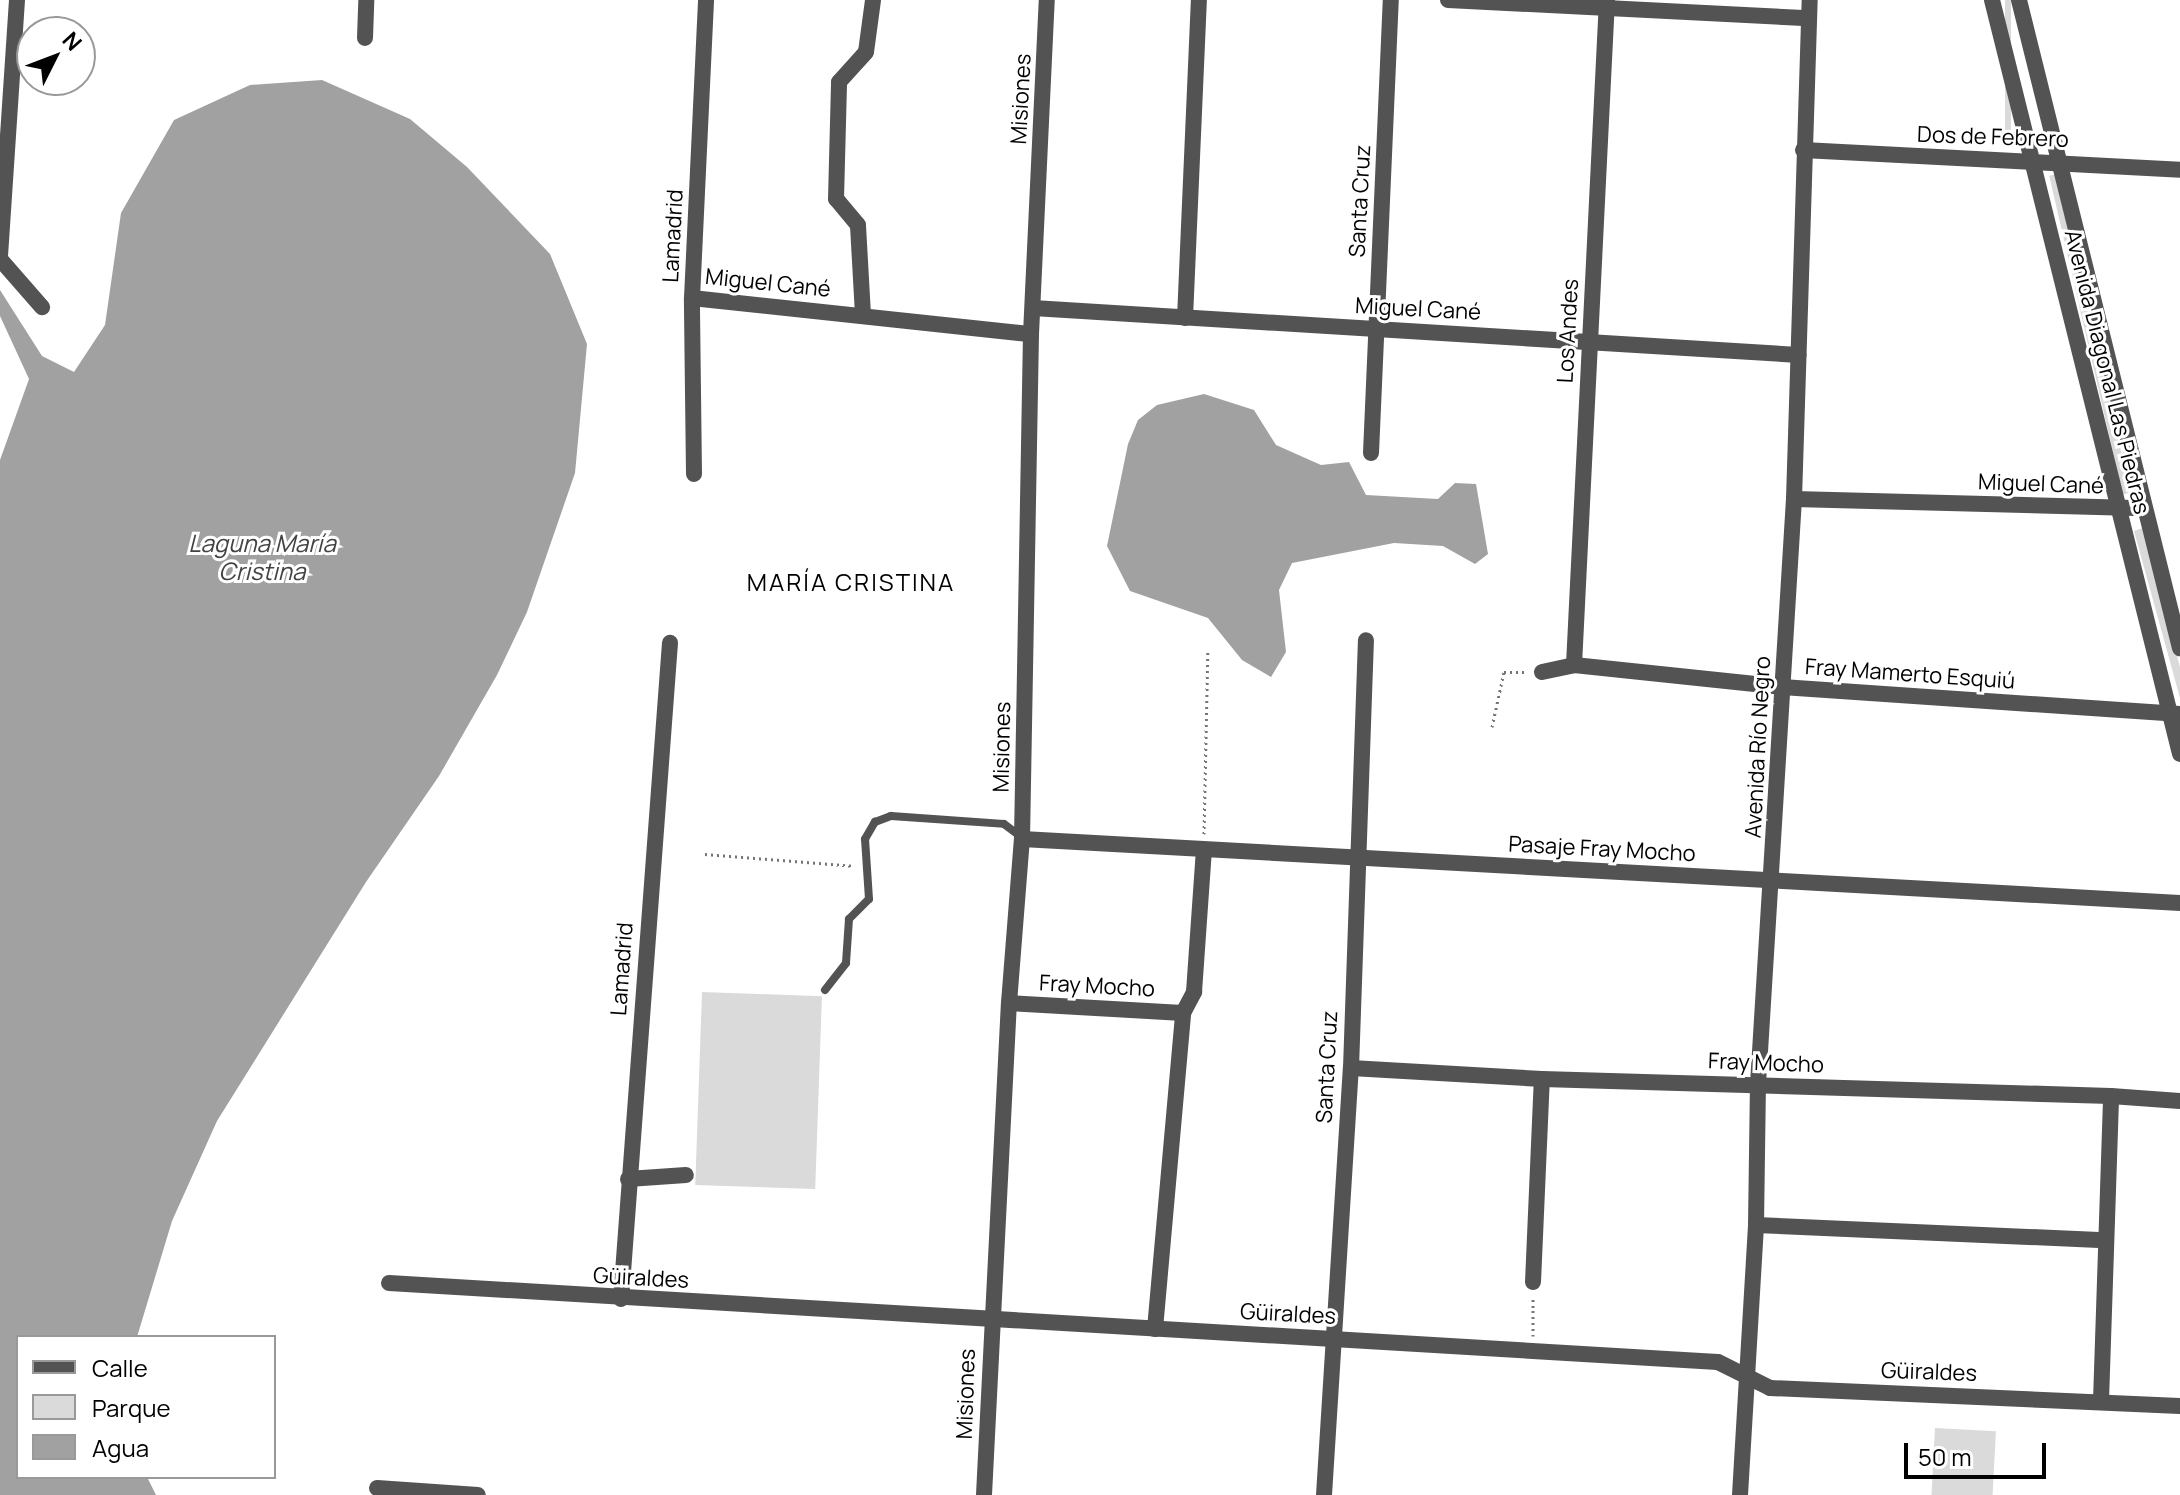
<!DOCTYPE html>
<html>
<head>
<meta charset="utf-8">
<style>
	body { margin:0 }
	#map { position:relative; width:2180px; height:1495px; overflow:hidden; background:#fff; font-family:Manrope,sans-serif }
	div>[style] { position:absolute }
	.green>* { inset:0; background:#dadada; transform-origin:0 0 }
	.water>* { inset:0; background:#a1a1a1 }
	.path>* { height:3px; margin-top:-1.5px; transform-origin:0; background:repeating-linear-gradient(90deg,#757575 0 2px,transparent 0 6px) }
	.service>* { height:8px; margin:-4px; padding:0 4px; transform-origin:4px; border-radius:4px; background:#535353 }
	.minor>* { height:16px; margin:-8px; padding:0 8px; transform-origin:8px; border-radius:8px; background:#535353 }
	.tertiary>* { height:16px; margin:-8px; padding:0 8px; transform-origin:8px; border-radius:8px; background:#535353 }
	span { translate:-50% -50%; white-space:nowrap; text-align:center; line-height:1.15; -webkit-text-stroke:6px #fff; paint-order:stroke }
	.street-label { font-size:22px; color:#000 }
	.water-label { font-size:24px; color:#424242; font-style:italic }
	.neighbourhood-label { font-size:24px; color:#000; letter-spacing:2px }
	.legend { position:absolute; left:16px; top:1335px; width:260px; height:144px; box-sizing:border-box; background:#fff; border:2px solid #999; margin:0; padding:10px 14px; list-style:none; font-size:24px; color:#000 }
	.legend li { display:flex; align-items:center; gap:16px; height:40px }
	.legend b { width:40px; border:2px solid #999 }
	.north { position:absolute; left:16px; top:16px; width:80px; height:80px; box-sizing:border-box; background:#fff; border:2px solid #999; border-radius:50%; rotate:48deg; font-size:22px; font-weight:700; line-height:32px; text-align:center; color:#000 }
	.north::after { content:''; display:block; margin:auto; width:28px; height:36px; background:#000; clip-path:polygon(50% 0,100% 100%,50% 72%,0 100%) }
	.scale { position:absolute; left:1904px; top:1443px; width:142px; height:36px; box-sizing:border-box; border:4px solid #000; border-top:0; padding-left:10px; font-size:24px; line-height:28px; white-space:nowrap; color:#000; -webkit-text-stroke:6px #fff; paint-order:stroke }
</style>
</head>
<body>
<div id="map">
	<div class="green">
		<div style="left:2005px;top:0;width:6px;height:143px"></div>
		<div style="left:2057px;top:174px;width:327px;height:8px;rotate:77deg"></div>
		<div style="clip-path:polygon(2143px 528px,2180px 667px,2180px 698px,2134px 531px)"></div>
		<div style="left:702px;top:992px;width:120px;height:193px;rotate:2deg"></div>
		<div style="left:1935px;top:1428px;width:61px;height:67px;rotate:3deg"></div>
	</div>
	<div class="water">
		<div style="clip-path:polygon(322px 80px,410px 119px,467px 167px,550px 254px,587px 344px,575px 473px,527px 612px,497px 675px,439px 776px,366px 882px,217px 1121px,172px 1221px,137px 1337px,18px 1337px,18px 1477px,147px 1477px,156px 1495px,0 1495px,0 460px,29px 379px,0 316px,0 290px,42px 356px,74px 372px,105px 325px,121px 213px,174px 120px,250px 85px)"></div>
		<div style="clip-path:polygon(1204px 394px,1254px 410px,1276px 445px,1321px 465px,1349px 462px,1366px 495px,1438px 499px,1455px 483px,1476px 484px,1488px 554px,1475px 564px,1443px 546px,1394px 543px,1292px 563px,1279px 590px,1286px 652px,1271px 677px,1242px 660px,1208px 618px,1130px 591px,1107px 546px,1128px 444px,1138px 420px,1157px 405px)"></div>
	</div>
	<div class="path">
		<div style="left:1492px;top:727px;width:56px;rotate:-77.7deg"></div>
		<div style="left:1504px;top:672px;width:20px"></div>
		<div style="left:1204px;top:834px;width:184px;rotate:-88.8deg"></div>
		<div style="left:705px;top:854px;width:148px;rotate:4.6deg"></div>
		<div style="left:1533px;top:1299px;width:37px;rotate:90deg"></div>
	</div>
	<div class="service">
		<div style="left:825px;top:990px;width:34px;rotate:-52deg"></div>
		<div style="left:846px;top:963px;width:44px;rotate:-86.1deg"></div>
		<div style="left:849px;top:919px;width:28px;rotate:-45deg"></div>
		<div style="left:869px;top:899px;width:60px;rotate:-93.8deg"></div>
		<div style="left:865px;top:839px;width:20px;rotate:-60deg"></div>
		<div style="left:875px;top:822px;width:17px;rotate:-21deg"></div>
		<div style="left:891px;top:816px;width:113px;rotate:4deg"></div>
		<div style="left:1004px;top:824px;width:21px;rotate:37deg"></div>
	</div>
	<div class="minor">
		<div style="left:17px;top:0;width:260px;rotate:93.8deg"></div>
		<div style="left:0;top:259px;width:64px;rotate:48.8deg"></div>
		<div style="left:1448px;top:0;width:361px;rotate:2.9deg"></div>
		<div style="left:365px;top:38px;width:38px;rotate:-88deg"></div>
		<div style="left:1803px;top:150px;width:378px;rotate:3deg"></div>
		<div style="left:692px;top:298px;width:341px;rotate:6.1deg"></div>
		<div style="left:1033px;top:308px;width:767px;rotate:3.51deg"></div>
		<div style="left:863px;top:315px;width:90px;rotate:-93.2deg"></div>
		<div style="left:858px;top:225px;width:34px;rotate:-130deg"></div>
		<div style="left:836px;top:199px;width:117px;rotate:-88.5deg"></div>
		<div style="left:839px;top:82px;width:40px;rotate:-48deg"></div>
		<div style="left:866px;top:52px;width:52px;rotate:-82.3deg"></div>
		<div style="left:1185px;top:318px;width:318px;rotate:-87.5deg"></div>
		<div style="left:1371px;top:453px;width:453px;rotate:-87.5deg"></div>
		<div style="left:694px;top:474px;width:176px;rotate:-90.7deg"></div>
		<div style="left:692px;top:298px;width:298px;rotate:-87.3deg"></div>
		<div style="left:1794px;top:499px;width:350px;rotate:1.5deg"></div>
		<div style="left:1574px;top:665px;width:666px;rotate:-87.16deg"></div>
		<div style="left:1542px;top:672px;width:33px;rotate:-12deg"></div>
		<div style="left:1574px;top:665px;width:209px;rotate:6deg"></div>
		<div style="left:1782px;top:687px;width:399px;rotate:3.9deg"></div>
		<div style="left:1022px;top:839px;width:1160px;rotate:3.16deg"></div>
		<div style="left:1009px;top:1003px;width:174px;rotate:3.3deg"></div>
		<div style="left:1351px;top:1068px;width:191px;rotate:3.3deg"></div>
		<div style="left:1542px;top:1079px;width:569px;rotate:1.71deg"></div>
		<div style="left:2111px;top:1096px;width:69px;rotate:4.1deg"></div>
		<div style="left:628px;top:1179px;width:58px;rotate:-3.9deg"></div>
		<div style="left:1756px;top:1225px;width:349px;rotate:2.5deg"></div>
		<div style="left:1533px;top:1282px;width:203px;rotate:-87.5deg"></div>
		<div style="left:389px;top:1283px;width:1331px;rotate:3.4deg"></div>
		<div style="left:1718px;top:1362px;width:58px;rotate:26.6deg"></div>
		<div style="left:1770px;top:1388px;width:410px;rotate:2.5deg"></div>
		<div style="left:621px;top:1299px;width:658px;rotate:-85.73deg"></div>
		<div style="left:1155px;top:1329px;width:317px;rotate:-84.9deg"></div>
		<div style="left:1183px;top:1013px;width:24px;rotate:-62deg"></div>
		<div style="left:1194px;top:992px;width:142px;rotate:-86deg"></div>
		<div style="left:2101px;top:1401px;width:305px;rotate:-88.1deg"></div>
		<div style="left:377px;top:1488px;width:101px;rotate:4deg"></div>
		<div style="left:984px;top:1495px;width:493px;rotate:-87.1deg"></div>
		<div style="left:1009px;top:1003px;width:165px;rotate:-85.5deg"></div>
		<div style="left:1022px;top:839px;width:505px;rotate:-88.98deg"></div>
		<div style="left:1031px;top:334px;width:334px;rotate:-87.3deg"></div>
		<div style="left:1324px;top:1495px;width:428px;rotate:-86.4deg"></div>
		<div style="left:1351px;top:1068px;width:428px;rotate:-88deg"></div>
	</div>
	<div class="tertiary">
		<div style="left:1992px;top:0;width:777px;rotate:76deg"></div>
		<div style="left:2019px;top:0;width:668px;rotate:76.05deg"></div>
		<div style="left:1740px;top:1495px;width:270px;rotate:-86.6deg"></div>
		<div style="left:1756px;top:1225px;width:141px;rotate:-89.2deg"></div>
		<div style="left:1758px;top:1084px;width:586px;rotate:-86.48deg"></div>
		<div style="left:1794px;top:499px;width:499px;rotate:-88.2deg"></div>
	</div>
	<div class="street-label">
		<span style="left:1021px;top:99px;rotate:-87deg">Misiones</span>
		<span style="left:1993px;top:137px;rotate:2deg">Dos de Febrero</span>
		<span style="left:1360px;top:201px;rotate:-87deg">Santa Cruz</span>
		<span style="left:673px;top:236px;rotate:-87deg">Lamadrid</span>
		<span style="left:768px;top:283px;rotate:6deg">Miguel Cané</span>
		<span style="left:1418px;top:309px;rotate:3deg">Miguel Cané</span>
		<span style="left:1568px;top:331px;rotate:-87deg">Los Andes</span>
		<span style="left:2107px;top:372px;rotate:76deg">Avenida Diagonal Las Piedras</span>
		<span style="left:2041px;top:484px;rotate:2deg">Miguel Cané</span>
		<span style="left:1910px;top:674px;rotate:4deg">Fray Mamerto Esquiú</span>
		<span style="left:1002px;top:747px;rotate:-89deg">Misiones</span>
		<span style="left:1758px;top:747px;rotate:-87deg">Avenida Río Negro</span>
		<span style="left:1602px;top:849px;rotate:3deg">Pasaje Fray Mocho</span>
		<span style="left:622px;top:969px;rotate:-86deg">Lamadrid</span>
		<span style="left:1097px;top:986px;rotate:3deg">Fray Mocho</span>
		<span style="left:1766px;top:1063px;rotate:2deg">Fray Mocho</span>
		<span style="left:1327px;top:1067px;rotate:-87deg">Santa Cruz</span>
		<span style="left:641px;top:1278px;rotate:3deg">Güiraldes</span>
		<span style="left:1288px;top:1314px;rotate:3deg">Güiraldes</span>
		<span style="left:1929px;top:1372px;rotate:2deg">Güiraldes</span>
		<span style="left:966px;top:1394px;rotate:-88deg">Misiones</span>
	</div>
	<div class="water-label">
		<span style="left:262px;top:557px">Laguna María<br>Cristina</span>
	</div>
	<div class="neighbourhood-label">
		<span style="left:851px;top:582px">MARÍA CRISTINA</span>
	</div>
	<ul class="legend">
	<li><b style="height:10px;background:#535353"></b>Calle</li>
	<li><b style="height:22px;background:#dadada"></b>Parque</li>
	<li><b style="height:22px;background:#a1a1a1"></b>Agua</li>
	</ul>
	<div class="north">N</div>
	<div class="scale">50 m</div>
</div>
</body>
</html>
